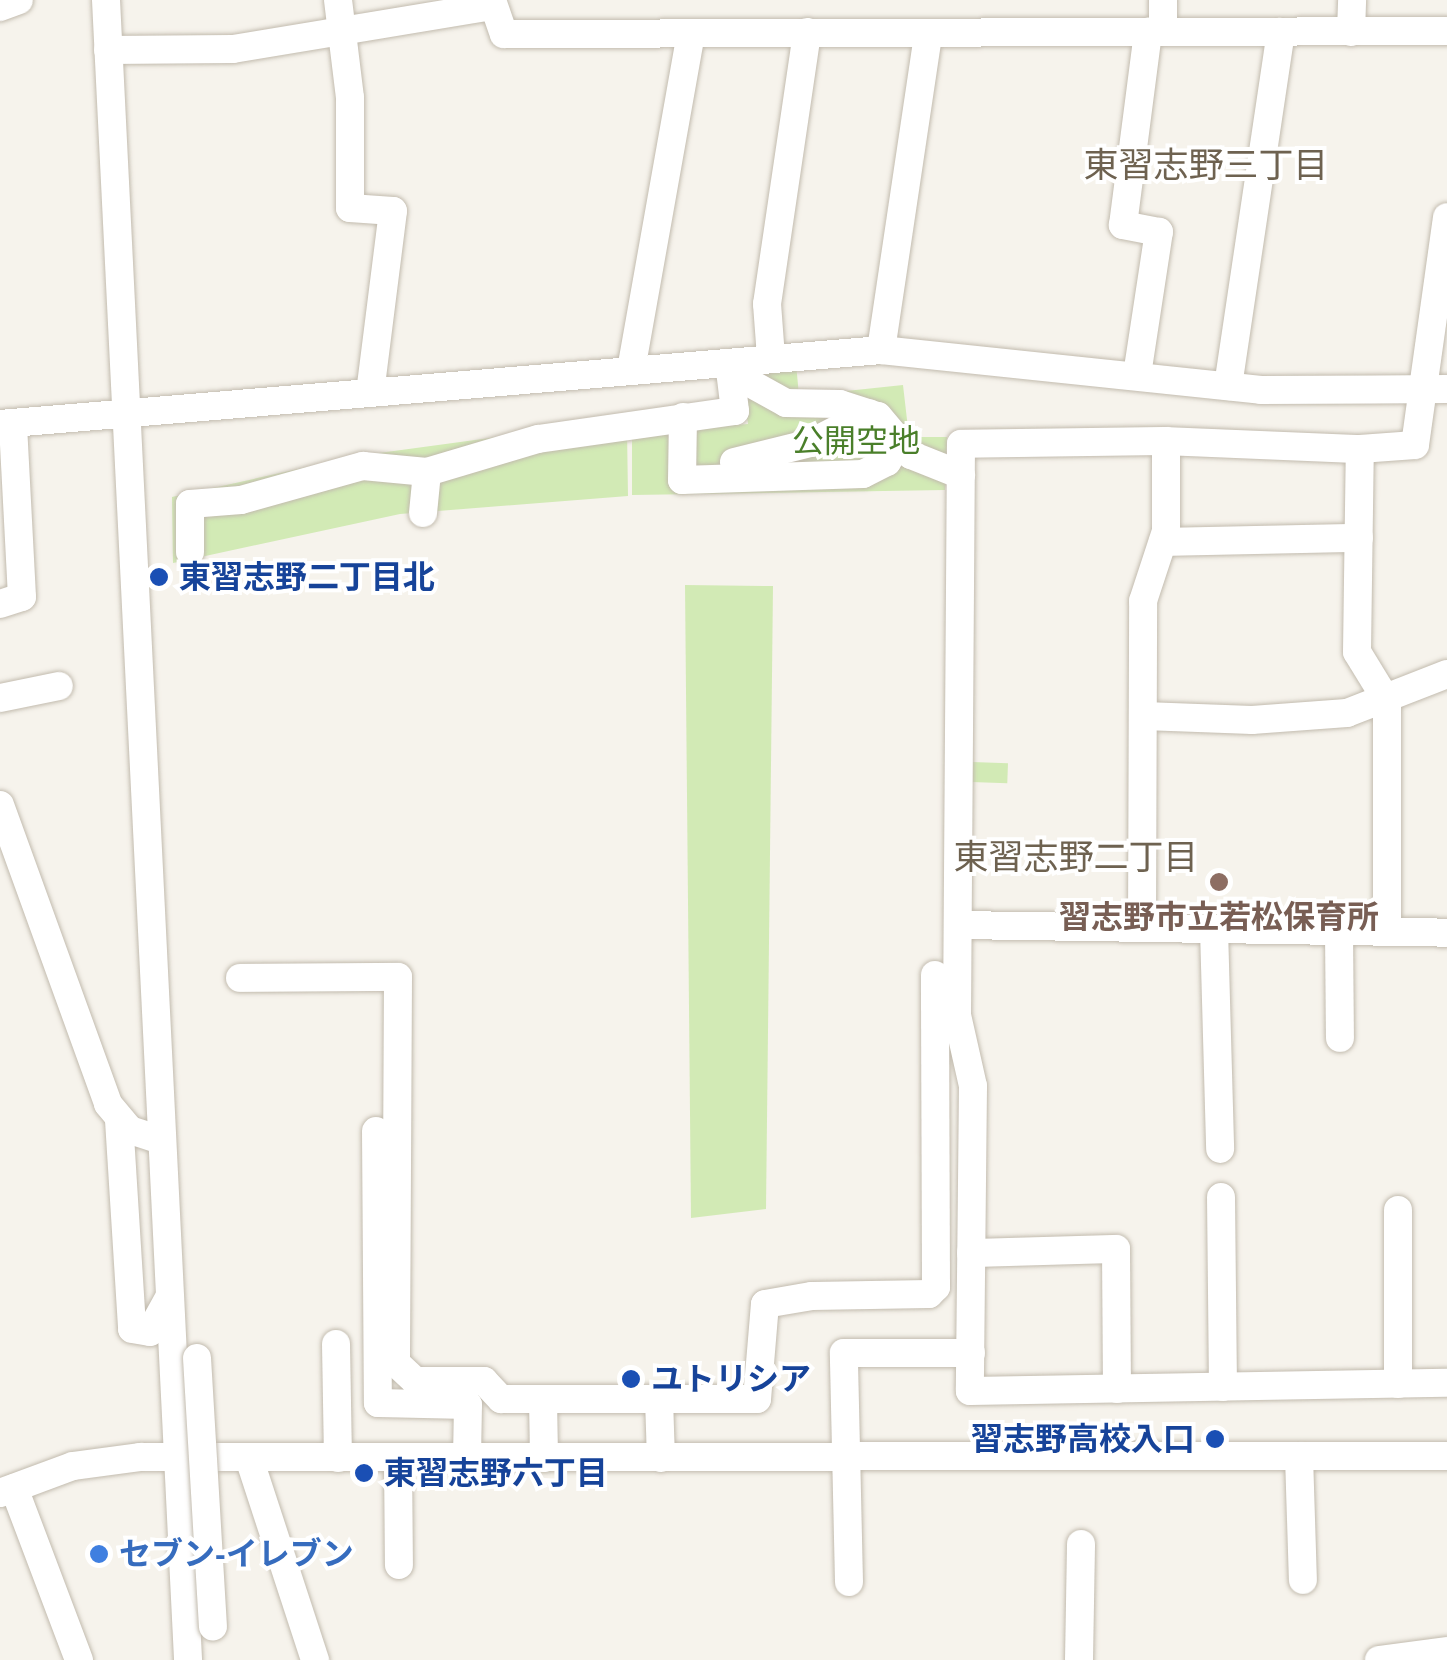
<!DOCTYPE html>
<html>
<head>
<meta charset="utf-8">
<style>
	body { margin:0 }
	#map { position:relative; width:1447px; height:1660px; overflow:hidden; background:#f6f3ec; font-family:Arial,"Noto Sans JP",sans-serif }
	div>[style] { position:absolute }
	.green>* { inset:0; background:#d2eab5; transform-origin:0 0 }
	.roads { filter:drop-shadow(0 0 2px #c2bbae) drop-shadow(0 0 2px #c2bbae) }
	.minor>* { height:28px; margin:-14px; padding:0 14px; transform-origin:14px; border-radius:14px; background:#fff }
	.bridges { filter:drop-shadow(0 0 2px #c2bbae) drop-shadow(0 0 2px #c2bbae) }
	.minor-bridge>* { height:28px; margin:-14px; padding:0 14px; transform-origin:14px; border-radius:14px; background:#fff }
	.dots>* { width:28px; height:28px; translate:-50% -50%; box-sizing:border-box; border:5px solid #fff; border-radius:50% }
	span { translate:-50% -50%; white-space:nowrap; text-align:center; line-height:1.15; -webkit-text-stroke:8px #fff; paint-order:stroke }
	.park-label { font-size:32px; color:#4a7f2a }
	.transit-label { font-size:32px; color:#164399; font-weight:700 }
	.left { translate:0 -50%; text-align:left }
	.right { translate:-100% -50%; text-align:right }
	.education-label { font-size:32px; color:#785e54; font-weight:700 }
	.shop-label { font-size:32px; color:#366cbe; font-weight:700 }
	.neighbourhood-label { font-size:35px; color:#6e6250 }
</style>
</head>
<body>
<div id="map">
	<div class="green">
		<div style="clip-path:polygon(796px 363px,799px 396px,903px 385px,909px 437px,947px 437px,945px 490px,632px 495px,632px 433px,748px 424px,740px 368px)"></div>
		<div style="clip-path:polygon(744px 421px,627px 430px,628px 496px,400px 514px,173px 563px,172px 497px,357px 456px,585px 425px)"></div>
		<div style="clip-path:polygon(685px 585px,773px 586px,766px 1209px,691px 1218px)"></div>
		<div style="left:972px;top:762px;width:36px;height:20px;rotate:2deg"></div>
	</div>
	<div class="roads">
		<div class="minor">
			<div style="left:106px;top:0;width:1662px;rotate:87.17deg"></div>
			<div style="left:338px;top:0;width:99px;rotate:83deg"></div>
			<div style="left:350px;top:98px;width:110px;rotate:90deg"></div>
			<div style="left:350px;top:208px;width:43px;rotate:4deg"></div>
			<div style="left:393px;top:211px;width:182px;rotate:97.2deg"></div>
			<div style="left:492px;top:0;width:36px;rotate:71deg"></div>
			<div style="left:504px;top:34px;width:943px;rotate:-0.18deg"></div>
			<div style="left:1163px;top:0;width:32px;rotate:90deg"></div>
			<div style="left:0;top:7px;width:20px;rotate:-20deg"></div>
			<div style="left:1351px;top:32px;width:32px;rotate:-88deg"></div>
			<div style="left:108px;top:50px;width:125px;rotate:-0.5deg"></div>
			<div style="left:233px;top:49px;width:263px;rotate:-9.4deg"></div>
			<div style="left:881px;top:350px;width:319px;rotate:-81.5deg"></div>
			<div style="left:771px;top:357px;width:53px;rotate:-94.3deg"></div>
			<div style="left:767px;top:304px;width:275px;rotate:-81.6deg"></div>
			<div style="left:631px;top:370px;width:341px;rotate:-79.9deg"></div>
			<div style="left:1137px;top:375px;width:145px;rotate:-81.3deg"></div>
			<div style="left:1159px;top:232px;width:37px;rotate:-169deg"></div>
			<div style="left:1123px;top:225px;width:195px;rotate:-82.6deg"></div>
			<div style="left:1228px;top:386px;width:358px;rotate:-81.5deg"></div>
			<div style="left:683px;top:417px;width:63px;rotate:90.9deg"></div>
			<div style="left:682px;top:480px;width:181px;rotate:-1.9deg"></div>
			<div style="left:863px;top:474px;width:27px;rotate:-27deg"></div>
			<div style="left:887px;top:462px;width:26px;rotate:-59deg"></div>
			<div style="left:0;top:424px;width:884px;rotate:-4.8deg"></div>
			<div style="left:881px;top:350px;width:382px;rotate:6deg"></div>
			<div style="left:1261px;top:390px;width:186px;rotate:-0.3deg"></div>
			<div style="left:1166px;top:441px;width:194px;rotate:2.4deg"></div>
			<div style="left:734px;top:462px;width:79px;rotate:-13.9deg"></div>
			<div style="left:811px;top:443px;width:65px;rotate:-27.3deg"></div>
			<div style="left:423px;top:513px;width:41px;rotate:-84.4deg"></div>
			<div style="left:1163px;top:542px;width:196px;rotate:-1.2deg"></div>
			<div style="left:190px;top:552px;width:48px;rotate:-90deg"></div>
			<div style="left:190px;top:504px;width:51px;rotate:-4.5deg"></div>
			<div style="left:241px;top:500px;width:127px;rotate:-15.6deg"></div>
			<div style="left:363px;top:466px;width:64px;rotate:5.4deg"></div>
			<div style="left:427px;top:472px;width:116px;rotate:-16.6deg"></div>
			<div style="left:538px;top:439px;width:199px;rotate:-8.1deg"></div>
			<div style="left:735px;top:411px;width:39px;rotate:-97deg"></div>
			<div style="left:730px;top:372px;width:64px;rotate:29deg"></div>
			<div style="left:786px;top:403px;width:54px;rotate:1.1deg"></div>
			<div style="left:840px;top:404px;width:40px;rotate:18deg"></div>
			<div style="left:878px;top:416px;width:51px;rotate:49.8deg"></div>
			<div style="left:911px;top:455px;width:54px;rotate:21.8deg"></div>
			<div style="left:0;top:604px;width:23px;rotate:-18deg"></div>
			<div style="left:22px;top:597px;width:174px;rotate:-93deg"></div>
			<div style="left:0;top:698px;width:60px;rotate:-11.5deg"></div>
			<div style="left:1144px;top:716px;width:108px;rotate:2.1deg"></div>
			<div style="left:1252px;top:720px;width:95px;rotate:-4.2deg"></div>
			<div style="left:1347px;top:713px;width:107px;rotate:-21.3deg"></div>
			<div style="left:0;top:805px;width:318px;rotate:70.1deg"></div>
			<div style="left:108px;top:1104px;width:34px;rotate:50deg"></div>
			<div style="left:130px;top:1130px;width:33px;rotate:18deg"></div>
			<div style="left:959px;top:925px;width:488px;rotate:0.9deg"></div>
			<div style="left:1142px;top:928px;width:327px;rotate:-89.8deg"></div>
			<div style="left:1143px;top:601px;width:74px;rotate:-71.8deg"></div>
			<div style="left:1166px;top:531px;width:90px;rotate:-90deg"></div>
			<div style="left:1166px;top:441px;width:205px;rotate:179.2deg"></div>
			<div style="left:961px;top:444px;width:571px;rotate:90.4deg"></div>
			<div style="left:957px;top:1015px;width:73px;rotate:77.3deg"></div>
			<div style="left:973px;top:1086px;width:305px;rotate:90.6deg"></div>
			<div style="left:970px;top:1391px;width:477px;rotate:-1deg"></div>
			<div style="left:1214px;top:929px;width:220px;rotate:88.4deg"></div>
			<div style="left:1339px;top:931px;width:107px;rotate:89.5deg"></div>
			<div style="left:1387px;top:932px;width:231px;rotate:-90deg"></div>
			<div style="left:1387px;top:701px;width:57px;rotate:-121.5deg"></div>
			<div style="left:1357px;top:652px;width:203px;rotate:-89.2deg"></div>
			<div style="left:1360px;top:449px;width:55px;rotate:-4.2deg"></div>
			<div style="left:1415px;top:445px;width:230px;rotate:-82deg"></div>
			<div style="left:240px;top:978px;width:158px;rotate:-0.4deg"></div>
			<div style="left:398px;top:977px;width:386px;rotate:90.3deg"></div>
			<div style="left:396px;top:1363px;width:26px;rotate:43deg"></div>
			<div style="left:415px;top:1381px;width:69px"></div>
			<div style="left:484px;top:1381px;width:25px;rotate:47deg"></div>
			<div style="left:501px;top:1399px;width:256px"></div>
			<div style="left:757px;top:1399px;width:95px;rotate:-85.2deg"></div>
			<div style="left:765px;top:1304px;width:48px;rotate:-9.7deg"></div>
			<div style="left:812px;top:1296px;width:117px;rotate:-1deg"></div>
			<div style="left:929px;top:1294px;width:10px;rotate:-45deg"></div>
			<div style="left:936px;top:1287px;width:312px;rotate:-90.2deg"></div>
			<div style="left:119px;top:1120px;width:209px;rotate:86.4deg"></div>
			<div style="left:132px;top:1329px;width:18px;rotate:9deg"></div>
			<div style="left:150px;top:1332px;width:39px;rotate:-61deg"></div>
			<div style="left:376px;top:1131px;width:272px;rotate:89.6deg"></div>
			<div style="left:378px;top:1403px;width:90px;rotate:1.3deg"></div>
			<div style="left:468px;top:1405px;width:53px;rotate:91.1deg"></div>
			<div style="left:1221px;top:1197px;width:190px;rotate:89.4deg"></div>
			<div style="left:1398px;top:1210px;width:174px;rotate:90deg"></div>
			<div style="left:971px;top:1253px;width:145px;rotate:-1.6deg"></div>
			<div style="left:1116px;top:1249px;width:140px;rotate:89.6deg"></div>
			<div style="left:336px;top:1344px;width:114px;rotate:89deg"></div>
			<div style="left:543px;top:1399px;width:59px;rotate:89deg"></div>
			<div style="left:659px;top:1399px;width:59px;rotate:88.1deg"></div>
			<div style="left:1299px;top:1456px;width:124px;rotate:88.2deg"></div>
			<div style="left:249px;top:1458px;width:213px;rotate:71.9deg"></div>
			<div style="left:398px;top:1458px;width:107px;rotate:89.5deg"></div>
			<div style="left:14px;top:1488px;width:184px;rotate:69.3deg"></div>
			<div style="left:0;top:1493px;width:78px;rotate:-20.3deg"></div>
			<div style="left:73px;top:1466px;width:68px;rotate:-7.7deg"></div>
			<div style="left:140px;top:1457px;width:1307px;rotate:-0.04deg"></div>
			<div style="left:849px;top:1582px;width:229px;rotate:-91.3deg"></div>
			<div style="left:844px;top:1353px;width:127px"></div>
			<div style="left:1079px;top:1660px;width:116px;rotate:-89deg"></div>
			<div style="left:1379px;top:1660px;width:69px;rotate:-7.5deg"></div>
		</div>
	</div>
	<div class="bridges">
		<div class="minor-bridge">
			<div style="left:197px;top:1358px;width:269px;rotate:86.6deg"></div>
		</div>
	</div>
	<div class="dots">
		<div style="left:159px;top:577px;background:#1a4fb4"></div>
		<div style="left:1219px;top:882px;background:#8d6e63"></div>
		<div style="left:631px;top:1379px;background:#1a4fb4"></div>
		<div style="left:1215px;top:1439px;background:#1a4fb4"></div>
		<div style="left:364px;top:1473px;background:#1a4fb4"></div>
		<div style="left:99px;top:1554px;background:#3f7fe0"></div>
	</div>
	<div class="park-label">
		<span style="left:856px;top:441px">公開空地</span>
	</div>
	<div class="transit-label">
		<span class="left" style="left:179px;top:577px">東習志野二丁目北</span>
		<span class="left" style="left:651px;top:1379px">ユトリシア</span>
		<span class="right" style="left:1195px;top:1439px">習志野高校入口</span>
		<span class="left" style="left:384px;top:1473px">東習志野六丁目</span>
	</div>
	<div class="education-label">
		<span style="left:1219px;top:917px">習志野市立若松保育所</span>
	</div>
	<div class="shop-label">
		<span class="left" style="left:119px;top:1554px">セブン-イレブン</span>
	</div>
	<div class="neighbourhood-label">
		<span style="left:1206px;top:165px">東習志野三丁目</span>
		<span style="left:1076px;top:857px">東習志野二丁目</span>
	</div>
</div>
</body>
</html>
